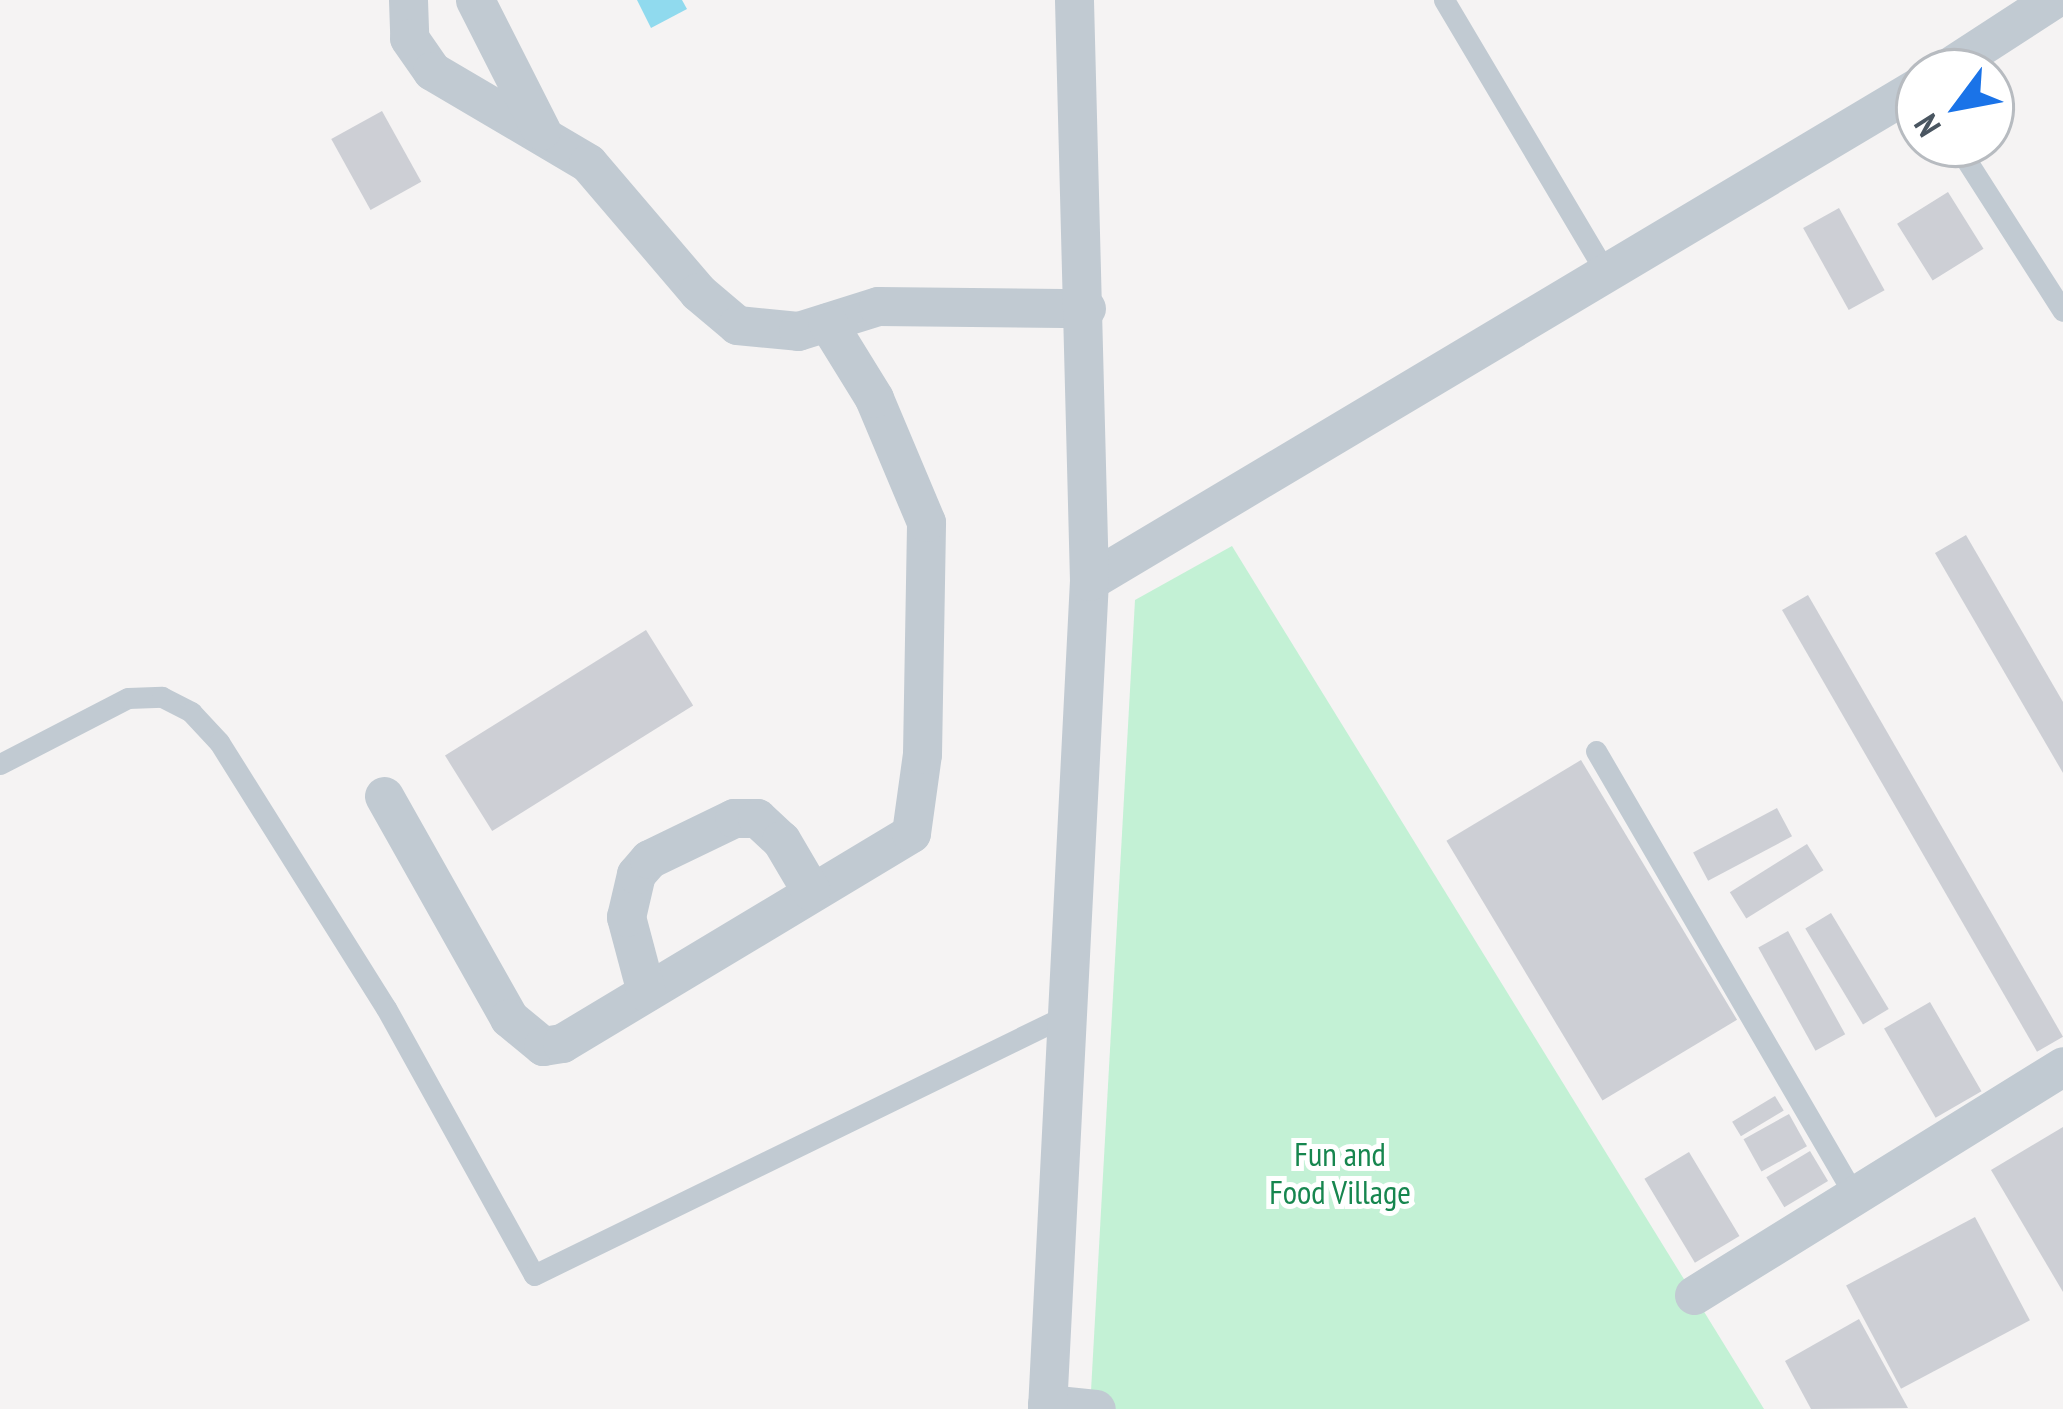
<!DOCTYPE html>
<html>
<head>
<meta charset="utf-8">
<style>
	body { margin:0 }
	#map { position:relative; width:2063px; height:1409px; overflow:hidden; background:#f5f3f3; font-family:"PT Sans Narrow",sans-serif }
	div>[style] { position:absolute }
	.green>* { inset:0; background:#c3f1d5 }
	.water>* { inset:0; background:#90daee }
	.building>* { inset:0; background:#cdcfd5; transform-origin:0 0 }
	.service>* { height:21px; margin:-10.5px; padding:0 10.5px; transform-origin:10.5px; border-radius:10.5px; background:#c1cad2 }
	.minor>* { height:39px; margin:-19.5px; padding:0 19.5px; transform-origin:19.5px; border-radius:19.5px; background:#c1cad2 }
	span { translate:-50% -50%; white-space:nowrap; text-align:center; line-height:1.15; -webkit-text-stroke:10px #fff; paint-order:stroke }
	.park-label { font-size:33px; color:#17864f }
	.north { position:absolute; left:1895px; top:48px; width:120px; height:120px; box-sizing:border-box; background:#fff; border:3px solid #b7bbc0; border-radius:50%; rotate:238deg; font-size:33px; font-weight:700; line-height:48px; text-align:center; color:#4a5661 }
	.north::after { content:''; display:block; margin:auto; width:42px; height:54px; background:#1a73e8; clip-path:polygon(50% 0,100% 100%,50% 72%,0 100%) }
</style>
</head>
<body>
<div id="map">
	<div class="green">
		<div style="clip-path:polygon(1232px 546px,1764px 1409px,1090px 1409px,1135px 600px)"></div>
	</div>
	<div class="water">
		<div style="clip-path:polygon(637px 0,682px 0,687px 9px,651px 28px)"></div>
	</div>
	<div class="building">
		<div style="left:382px;top:111px;width:81px;height:58px;rotate:61deg"></div>
		<div style="left:1948px;top:192px;width:67px;height:60px;rotate:58deg"></div>
		<div style="left:1839px;top:208px;width:94px;height:41px;rotate:61deg"></div>
		<div style="clip-path:polygon(1966px 535px,2063px 702px,2063px 773px,1935px 553px)"></div>
		<div style="left:1808px;top:595px;width:510px;height:30px;rotate:60deg"></div>
		<div style="left:646px;top:630px;width:89px;height:237px;rotate:58deg"></div>
		<div style="left:1581px;top:760px;width:303px;height:157px;rotate:59deg"></div>
		<div style="left:1777px;top:808px;width:32px;height:95px;rotate:62deg"></div>
		<div style="left:1807px;top:844px;width:31px;height:91px;rotate:58deg"></div>
		<div style="left:1831px;top:913px;width:112px;height:30px;rotate:59deg"></div>
		<div style="left:1788px;top:931px;width:118px;height:34px;rotate:61deg"></div>
		<div style="left:1930px;top:1002px;width:103px;height:53px;rotate:60deg"></div>
		<div style="left:1775px;top:1096px;width:17px;height:50px;rotate:59deg"></div>
		<div style="left:1789px;top:1114px;width:37px;height:52px;rotate:61deg"></div>
		<div style="clip-path:polygon(2063px 1127px,2063px 1292px,1991px 1170px)"></div>
		<div style="left:1810px;top:1151px;width:35px;height:51px;rotate:59deg"></div>
		<div style="left:1689px;top:1152px;width:98px;height:52px;rotate:59deg"></div>
		<div style="left:1975px;top:1217px;width:117px;height:146px;rotate:62deg"></div>
		<div style="clip-path:polygon(1859px 1319px,1908px 1408px,1811px 1409px,1785px 1361px)"></div>
	</div>
	<div class="service">
		<div style="left:1444px;top:0;width:317px;rotate:59.3deg"></div>
		<div style="left:1956px;top:144px;width:198px;rotate:57.4deg"></div>
		<div style="left:1596px;top:751px;width:511px;rotate:59.82deg"></div>
		<div style="left:0;top:764px;width:144px;rotate:-27.3deg"></div>
		<div style="left:128px;top:698px;width:34px;rotate:-2deg"></div>
		<div style="left:162px;top:697px;width:33px;rotate:27deg"></div>
		<div style="left:191px;top:712px;width:41px;rotate:47deg"></div>
		<div style="left:219px;top:742px;width:314px;rotate:57.9deg"></div>
		<div style="left:386px;top:1008px;width:305px;rotate:61deg"></div>
		<div style="left:534px;top:1275px;width:595px;rotate:-26.01deg"></div>
	</div>
	<div class="minor">
		<div style="left:408px;top:0;width:38px;rotate:88deg"></div>
		<div style="left:409px;top:38px;width:40px;rotate:55.1deg"></div>
		<div style="left:432px;top:71px;width:181px;rotate:30.5deg"></div>
		<div style="left:588px;top:163px;width:170px;rotate:49.5deg"></div>
		<div style="left:698px;top:292px;width:51px;rotate:40.2deg"></div>
		<div style="left:737px;top:325px;width:61px;rotate:5.6deg"></div>
		<div style="left:798px;top:331px;width:84px;rotate:-17.4deg"></div>
		<div style="left:878px;top:306px;width:208px;rotate:0.6deg"></div>
		<div style="left:475px;top:0;width:146px;rotate:63.1deg"></div>
		<div style="left:1941px;top:72px;width:132px;rotate:-33deg"></div>
		<div style="left:1089px;top:581px;width:966px;rotate:-30.81deg"></div>
		<div style="left:384px;top:796px;width:255px;rotate:60.6deg"></div>
		<div style="left:509px;top:1018px;width:44px;rotate:39.5deg"></div>
		<div style="left:543px;top:1046px;width:19px;rotate:-9deg"></div>
		<div style="left:562px;top:1043px;width:407px;rotate:-31deg"></div>
		<div style="left:911px;top:833px;width:80px;rotate:-82.1deg"></div>
		<div style="left:922px;top:754px;width:232px;rotate:-89deg"></div>
		<div style="left:926px;top:522px;width:134px;rotate:-112.8deg"></div>
		<div style="left:874px;top:398px;width:89px;rotate:-121.7deg"></div>
		<div style="left:646px;top:992px;width:78px;rotate:-104.9deg"></div>
		<div style="left:626px;top:917px;width:44px;rotate:-76.9deg"></div>
		<div style="left:636px;top:874px;width:20px;rotate:-49deg"></div>
		<div style="left:649px;top:859px;width:94px;rotate:-25.8deg"></div>
		<div style="left:734px;top:818px;width:23px"></div>
		<div style="left:757px;top:818px;width:33px;rotate:43deg"></div>
		<div style="left:781px;top:840px;width:59px;rotate:59.5deg"></div>
		<div style="left:1694px;top:1295px;width:434px;rotate:-31.8deg"></div>
		<div style="left:1047px;top:1404px;width:49px;rotate:5.8deg"></div>
		<div style="left:1047px;top:1409px;width:829px;rotate:-87.1deg"></div>
		<div style="left:1089px;top:581px;width:581px;rotate:-91.48deg"></div>
	</div>
	<div class="park-label">
		<span style="left:1340px;top:1173px">Fun and<br>Food Village</span>
	</div>
	<div class="north">N</div>
</div>
</body>
</html>
